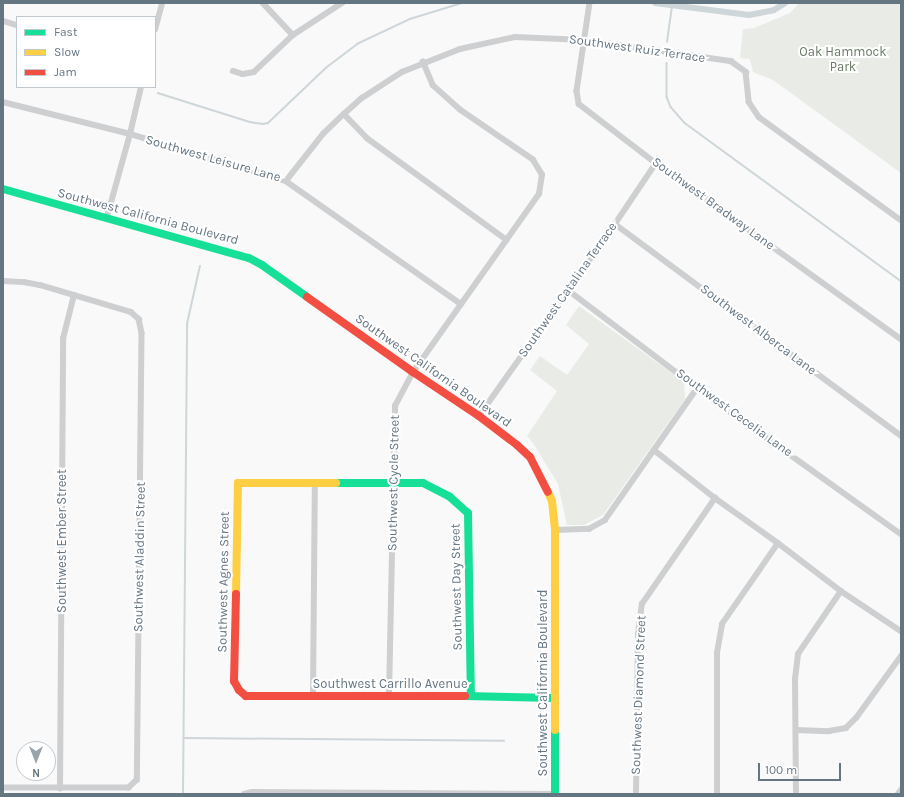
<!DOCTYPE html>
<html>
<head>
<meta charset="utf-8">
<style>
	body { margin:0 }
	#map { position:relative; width:904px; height:797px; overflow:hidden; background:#f9f9f9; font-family:Karla,sans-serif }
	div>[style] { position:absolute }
	.green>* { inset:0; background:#e8ebe6 }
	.stream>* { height:1.5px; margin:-0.75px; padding:0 0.75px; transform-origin:0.75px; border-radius:0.75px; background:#ced6d9 }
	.canal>* { height:6px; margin:-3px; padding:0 3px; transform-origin:3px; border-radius:3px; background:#ced6d9 }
	.street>* { height:5.5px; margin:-2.75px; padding:0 2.75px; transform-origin:2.75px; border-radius:2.75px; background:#cecfd0 }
	.fast>* { height:8px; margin:-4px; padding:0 4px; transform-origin:4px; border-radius:4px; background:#16e098 }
	.slow>* { height:8px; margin:-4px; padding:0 4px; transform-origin:4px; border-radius:4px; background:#ffcf43 }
	.jam>* { height:8px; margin:-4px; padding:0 4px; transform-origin:4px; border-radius:4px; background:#f24e42 }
	span { translate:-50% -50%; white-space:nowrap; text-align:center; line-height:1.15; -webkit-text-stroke:4px #fff; paint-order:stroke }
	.street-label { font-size:13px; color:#657683 }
	.park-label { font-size:13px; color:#687a64 }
	.frame { position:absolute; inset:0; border:4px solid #657683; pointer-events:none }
	.legend { position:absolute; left:16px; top:16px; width:140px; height:72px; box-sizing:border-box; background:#fff; border:1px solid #c1c8cd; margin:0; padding:5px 7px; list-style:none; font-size:12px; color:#657683 }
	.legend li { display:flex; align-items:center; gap:8px; height:20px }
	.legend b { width:20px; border:1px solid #c1c8cd }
	.north { position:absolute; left:16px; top:741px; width:40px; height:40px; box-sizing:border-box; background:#fff; border:1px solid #c1c8cd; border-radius:50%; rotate:180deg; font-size:11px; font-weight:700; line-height:16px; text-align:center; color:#657683 }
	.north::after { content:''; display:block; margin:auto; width:14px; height:18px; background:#99a4ac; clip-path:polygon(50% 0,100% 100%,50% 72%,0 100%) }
	.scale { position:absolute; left:758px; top:763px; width:83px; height:18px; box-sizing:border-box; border:2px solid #657683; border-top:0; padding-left:5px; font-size:12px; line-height:14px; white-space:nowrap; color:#657683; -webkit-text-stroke:3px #fff; paint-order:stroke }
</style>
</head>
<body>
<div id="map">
	<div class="green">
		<div style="clip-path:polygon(799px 3px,901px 3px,901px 173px,773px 80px,753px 72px,750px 59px,740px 58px,743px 29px,754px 28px,790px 13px)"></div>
		<div style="clip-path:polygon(579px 306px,684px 382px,685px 399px,603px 515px,584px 525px,567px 525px,558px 484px,533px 443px,527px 436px,557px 391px,530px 370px,540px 356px,567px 375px,589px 344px,566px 325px)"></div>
	</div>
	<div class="stream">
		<div style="left:667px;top:42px;width:36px;rotate:-82deg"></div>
		<div style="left:667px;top:63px;width:34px;rotate:90deg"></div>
		<div style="left:667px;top:97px;width:11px;rotate:68deg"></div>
		<div style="left:671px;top:107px;width:21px;rotate:49deg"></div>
		<div style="left:685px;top:123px;width:268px;rotate:36.2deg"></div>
		<div style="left:158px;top:93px;width:96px;rotate:17.5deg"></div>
		<div style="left:250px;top:122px;width:13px;rotate:9deg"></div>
		<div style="left:263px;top:124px;width:5px;rotate:-11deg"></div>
		<div style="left:268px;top:123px;width:81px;rotate:-43.5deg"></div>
		<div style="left:327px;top:67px;width:38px;rotate:-37deg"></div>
		<div style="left:357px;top:44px;width:59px;rotate:-25.3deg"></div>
		<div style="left:410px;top:19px;width:54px;rotate:-17.1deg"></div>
		<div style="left:184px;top:738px;width:320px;rotate:0.5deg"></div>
		<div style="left:183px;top:794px;width:470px;rotate:-89.5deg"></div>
		<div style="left:187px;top:324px;width:59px;rotate:-77.4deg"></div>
	</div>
	<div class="canal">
		<div style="left:655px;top:3px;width:95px;rotate:7.3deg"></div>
		<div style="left:749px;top:15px;width:25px;rotate:-11deg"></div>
		<div style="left:774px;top:10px;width:13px;rotate:-32deg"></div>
	</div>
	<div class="street">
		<div style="left:263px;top:3px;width:44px;rotate:46.8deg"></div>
		<div style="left:590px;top:3px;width:89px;rotate:98.4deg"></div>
		<div style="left:577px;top:91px;width:13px;rotate:81deg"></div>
		<div style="left:579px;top:104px;width:97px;rotate:37.5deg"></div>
		<div style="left:656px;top:163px;width:302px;rotate:35.7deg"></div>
		<div style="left:3px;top:21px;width:15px;rotate:16deg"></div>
		<div style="left:155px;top:30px;width:28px;rotate:-75deg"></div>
		<div style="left:233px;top:71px;width:10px;rotate:17deg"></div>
		<div style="left:243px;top:74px;width:11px;rotate:-10deg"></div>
		<div style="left:254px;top:72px;width:54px;rotate:-43.5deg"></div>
		<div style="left:293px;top:35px;width:59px;rotate:-33.1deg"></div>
		<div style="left:3px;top:102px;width:131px;rotate:14.1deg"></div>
		<div style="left:130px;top:134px;width:163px;rotate:16.8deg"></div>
		<div style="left:286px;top:181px;width:214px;rotate:35.1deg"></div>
		<div style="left:344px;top:114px;width:33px;rotate:46deg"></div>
		<div style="left:367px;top:138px;width:173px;rotate:36.1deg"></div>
		<div style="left:286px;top:181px;width:60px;rotate:-51.8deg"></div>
		<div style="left:323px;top:134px;width:29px;rotate:-44deg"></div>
		<div style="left:344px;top:114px;width:24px;rotate:-42deg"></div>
		<div style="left:362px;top:98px;width:48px;rotate:-33deg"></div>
		<div style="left:402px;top:72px;width:62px;rotate:-21.6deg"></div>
		<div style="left:460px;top:49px;width:56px;rotate:-12.3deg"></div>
		<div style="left:515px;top:37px;width:70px;rotate:2.5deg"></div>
		<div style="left:585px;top:40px;width:148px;rotate:8.2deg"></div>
		<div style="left:731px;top:61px;width:19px;rotate:36deg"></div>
		<div style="left:746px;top:72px;width:30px;rotate:84deg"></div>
		<div style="left:749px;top:102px;width:18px;rotate:56deg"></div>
		<div style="left:759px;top:117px;width:175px;rotate:36deg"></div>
		<div style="left:107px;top:217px;width:86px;rotate:-74.5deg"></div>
		<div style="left:130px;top:134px;width:48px;rotate:-76.8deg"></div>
		<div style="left:615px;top:224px;width:356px;rotate:36.5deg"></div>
		<div style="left:3px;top:281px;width:21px;rotate:3deg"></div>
		<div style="left:24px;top:282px;width:16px;rotate:11deg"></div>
		<div style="left:40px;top:285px;width:95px;rotate:16.5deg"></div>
		<div style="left:131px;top:312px;width:11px;rotate:41deg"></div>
		<div style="left:139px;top:319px;width:14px;rotate:78deg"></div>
		<div style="left:142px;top:333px;width:447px;rotate:90.6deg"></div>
		<div style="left:137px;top:780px;width:11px;rotate:135deg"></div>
		<div style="left:129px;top:788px;width:126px;rotate:180deg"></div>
		<div style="left:568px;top:290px;width:162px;rotate:37.2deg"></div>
		<div style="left:697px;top:388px;width:251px;rotate:35.6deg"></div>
		<div style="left:479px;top:416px;width:235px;rotate:-54.7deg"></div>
		<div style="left:615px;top:224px;width:73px;rotate:-56.1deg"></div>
		<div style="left:654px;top:450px;width:78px;rotate:38.2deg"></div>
		<div style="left:715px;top:498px;width:77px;rotate:35.5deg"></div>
		<div style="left:778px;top:543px;width:79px;rotate:37.3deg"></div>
		<div style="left:841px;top:591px;width:72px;rotate:33.7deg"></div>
		<div style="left:555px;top:530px;width:34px;rotate:-2deg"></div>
		<div style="left:589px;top:529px;width:18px;rotate:-29deg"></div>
		<div style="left:605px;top:520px;width:161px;rotate:-55.1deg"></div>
		<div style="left:313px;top:696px;width:213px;rotate:-89.5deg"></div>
		<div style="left:389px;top:696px;width:290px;rotate:-88.8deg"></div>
		<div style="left:395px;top:406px;width:38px;rotate:-62deg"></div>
		<div style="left:413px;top:372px;width:218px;rotate:-54.7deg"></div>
		<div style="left:539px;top:194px;width:19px;rotate:-81deg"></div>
		<div style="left:542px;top:175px;width:17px;rotate:-121deg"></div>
		<div style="left:533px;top:160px;width:88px;rotate:-145.6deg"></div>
		<div style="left:460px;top:110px;width:36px;rotate:-138deg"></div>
		<div style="left:433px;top:86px;width:26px;rotate:-113deg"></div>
		<div style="left:796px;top:730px;width:33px;rotate:2deg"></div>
		<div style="left:829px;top:731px;width:17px;rotate:-10deg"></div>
		<div style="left:846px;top:728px;width:14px;rotate:-45deg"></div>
		<div style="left:856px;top:718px;width:77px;rotate:-54deg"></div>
		<div style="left:60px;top:789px;width:450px;rotate:-89.6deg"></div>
		<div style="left:63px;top:339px;width:45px;rotate:-76deg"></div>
		<div style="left:244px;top:794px;width:8px;rotate:-14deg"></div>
		<div style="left:252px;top:792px;width:303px;rotate:0.4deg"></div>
		<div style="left:636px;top:794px;width:159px;rotate:-89.3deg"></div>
		<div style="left:638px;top:635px;width:31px;rotate:-83deg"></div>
		<div style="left:642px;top:604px;width:129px;rotate:-55.4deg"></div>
		<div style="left:717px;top:794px;width:141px;rotate:-90deg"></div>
		<div style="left:717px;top:653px;width:29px;rotate:-80deg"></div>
		<div style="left:722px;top:624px;width:98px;rotate:-55.3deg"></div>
		<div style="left:796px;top:794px;width:115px;rotate:-90.5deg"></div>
		<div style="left:795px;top:679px;width:25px;rotate:-83deg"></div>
		<div style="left:798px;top:654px;width:76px;rotate:-55.7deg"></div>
		<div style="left:898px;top:794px;width:5px;rotate:-53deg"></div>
	</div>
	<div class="fast">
		<div style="left:3px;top:189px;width:255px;rotate:15.7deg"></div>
		<div style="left:249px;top:258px;width:15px;rotate:28deg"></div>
		<div style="left:262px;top:265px;width:55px;rotate:35.4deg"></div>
		<div style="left:336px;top:483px;width:87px"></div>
		<div style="left:423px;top:483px;width:30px;rotate:27deg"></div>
		<div style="left:450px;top:497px;width:24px;rotate:42deg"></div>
		<div style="left:468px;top:513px;width:183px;rotate:89.1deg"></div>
		<div style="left:465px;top:696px;width:89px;rotate:1.3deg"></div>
		<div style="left:555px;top:730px;width:64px;rotate:90deg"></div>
	</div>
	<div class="slow">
		<div style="left:548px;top:492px;width:10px;rotate:66deg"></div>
		<div style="left:552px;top:501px;width:29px;rotate:84deg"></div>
		<div style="left:555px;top:530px;width:200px;rotate:90deg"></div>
		<div style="left:236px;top:594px;width:111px;rotate:-89deg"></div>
		<div style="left:238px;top:483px;width:98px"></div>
	</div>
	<div class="jam">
		<div style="left:307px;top:297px;width:130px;rotate:35.3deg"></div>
		<div style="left:413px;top:372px;width:79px;rotate:33.7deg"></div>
		<div style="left:479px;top:416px;width:48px;rotate:37.3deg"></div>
		<div style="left:517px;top:445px;width:18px;rotate:43deg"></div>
		<div style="left:530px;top:457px;width:39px;rotate:63deg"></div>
		<div style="left:236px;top:594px;width:87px;rotate:91.3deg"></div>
		<div style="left:234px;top:681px;width:10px;rotate:61deg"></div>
		<div style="left:239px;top:690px;width:9px;rotate:41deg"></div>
		<div style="left:246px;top:696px;width:219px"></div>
	</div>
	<div class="street-label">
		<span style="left:637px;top:49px;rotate:8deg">Southwest Ruiz Terrace</span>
		<span style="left:213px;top:159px;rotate:16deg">Southwest Leisure Lane</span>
		<span style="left:713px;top:204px;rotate:36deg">Southwest Bradway Lane</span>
		<span style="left:148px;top:217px;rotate:15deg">Southwest California Boulevard</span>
		<span style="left:568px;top:290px;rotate:-55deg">Southwest Catalina Terrace</span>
		<span style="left:758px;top:330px;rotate:37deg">Southwest Alberca Lane</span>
		<span style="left:433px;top:371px;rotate:35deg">Southwest California Boulevard</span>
		<span style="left:734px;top:413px;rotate:36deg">Southwest Cecelia Lane</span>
		<span style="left:394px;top:483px;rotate:-89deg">Southwest Cycle Street</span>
		<span style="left:62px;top:541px;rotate:-90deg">Southwest Ember Street</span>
		<span style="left:140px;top:557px;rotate:-89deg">Southwest Aladdin Street</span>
		<span style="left:224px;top:582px;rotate:-89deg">Southwest Agnes Street</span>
		<span style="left:457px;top:587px;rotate:-91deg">Southwest Day Street</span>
		<span style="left:543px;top:683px;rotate:-90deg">Southwest California Boulevard</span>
		<span style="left:390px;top:684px">Southwest Carrillo Avenue</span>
		<span style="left:639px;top:695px;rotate:-88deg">Southwest Diamond Street</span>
	</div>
	<div class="park-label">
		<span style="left:843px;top:60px">Oak Hammock<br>Park</span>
	</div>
	<div class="frame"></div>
	<ul class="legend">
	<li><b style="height:5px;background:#16e098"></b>Fast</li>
	<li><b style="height:5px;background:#ffcf43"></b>Slow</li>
	<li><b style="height:5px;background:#f24e42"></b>Jam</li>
	</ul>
	<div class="north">N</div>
	<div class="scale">100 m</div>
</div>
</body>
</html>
